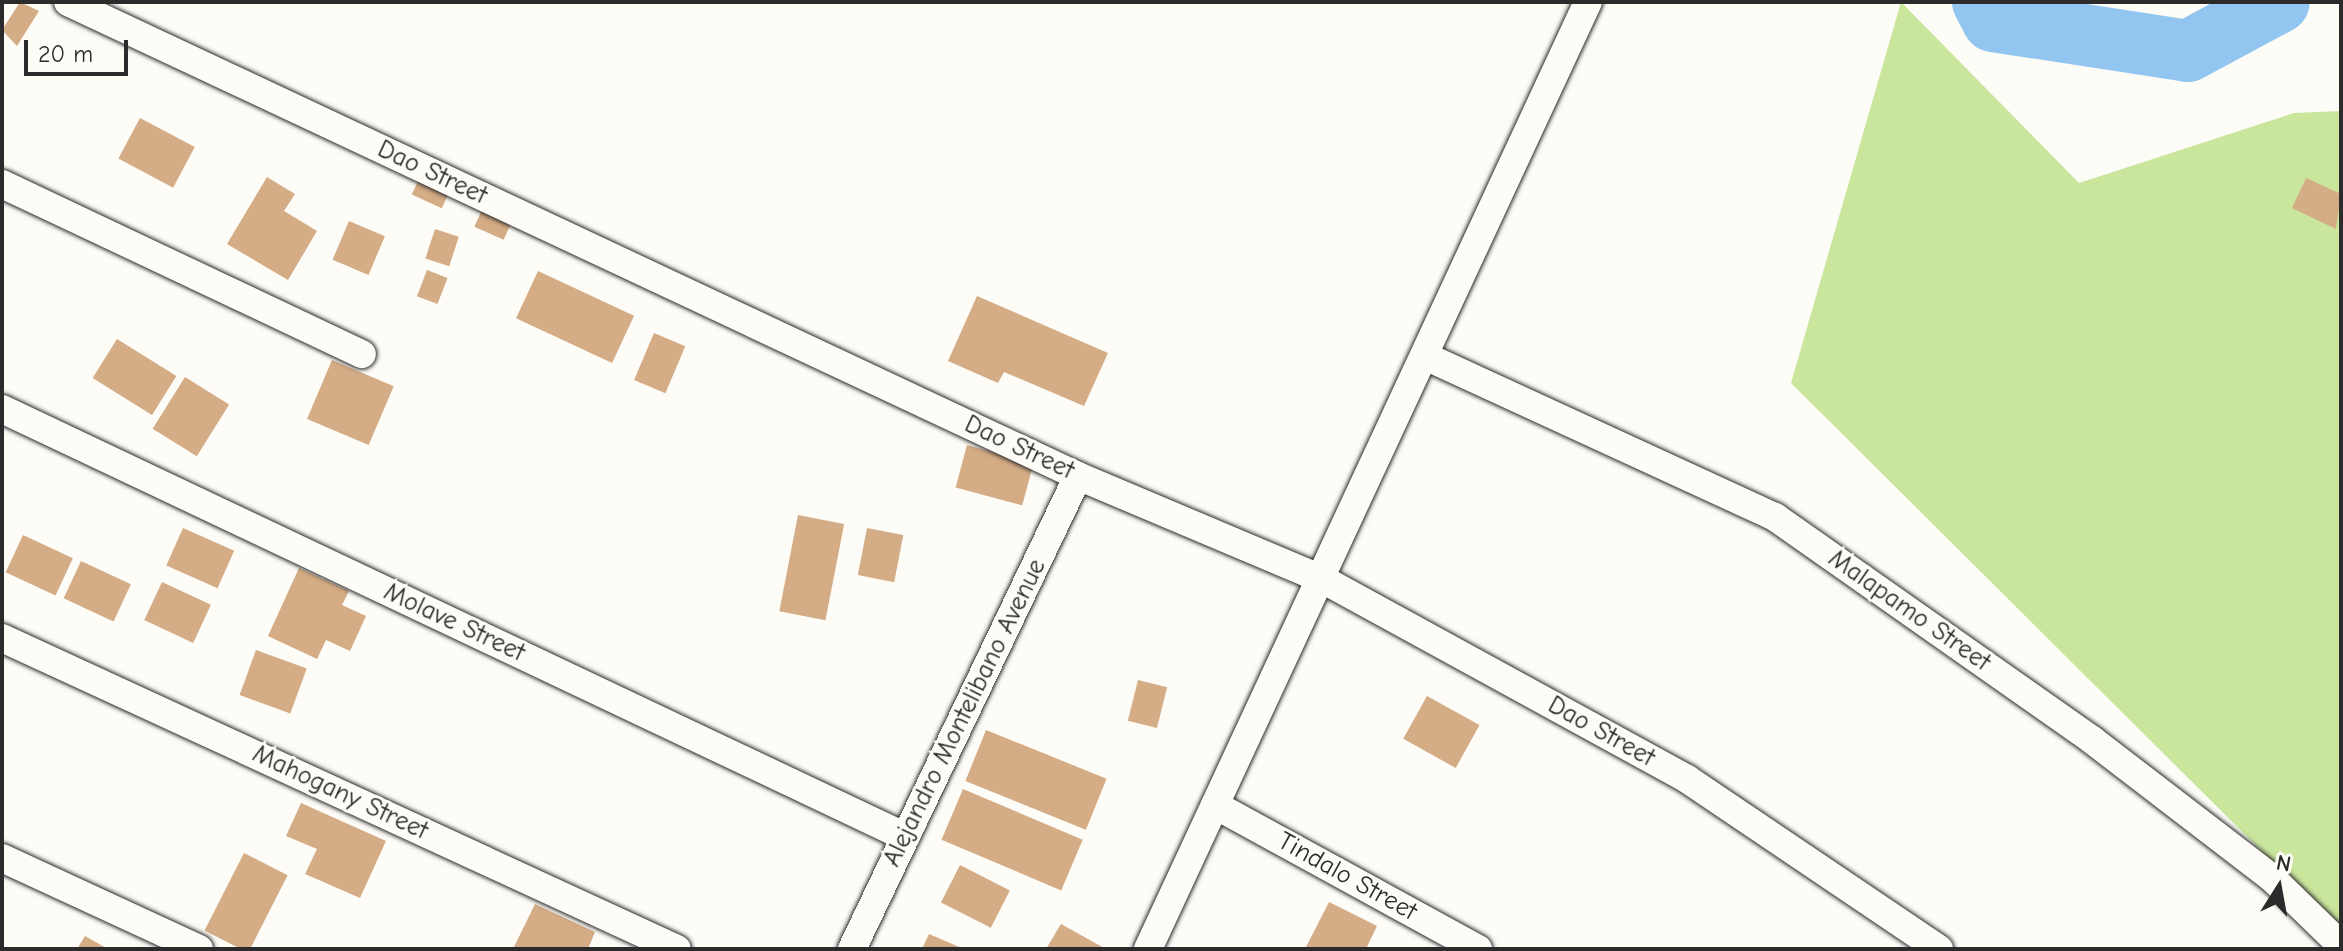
<!DOCTYPE html>
<html>
<head>
<meta charset="utf-8">
<style>
	body { margin:0 }
	#map { position:relative; width:2343px; height:951px; overflow:hidden; background:#fdfcf7; font-family:"Comic Neue",sans-serif }
	div>[style] { position:absolute }
	.green>* { inset:0; background:#cae59c }
	.river>* { height:62px; margin:-31px; padding:0 31px; transform-origin:31px; border-radius:31px; background:#92c5ef }
	.building>* { inset:0; background:#d4ac85; transform-origin:0 0 }
	.roads { filter:drop-shadow(0 0 2px #2b2b2b) drop-shadow(0 0 2px #2b2b2b) }
	.street>* { height:28px; margin:-14px; padding:0 14px; transform-origin:14px; border-radius:14px; background:#fdfcf7 }
	span { translate:-50% -50%; white-space:nowrap; text-align:center; line-height:1.15; -webkit-text-stroke:6px #fdfcf7; paint-order:stroke }
	.street-label { font-size:26px; color:#2b2b2b }
	.frame { position:absolute; inset:0; border:4px solid #2b2b2b; pointer-events:none }
	.north { position:absolute; left:2239px; top:847px; width:80px; height:80px; -webkit-text-stroke:6px #fdfcf7; paint-order:stroke; rotate:11deg; font-size:22px; font-weight:700; line-height:32px; text-align:center; color:#2b2b2b }
	.north::after { content:''; display:block; margin:auto; width:28px; height:36px; background:#2b2b2b; clip-path:polygon(50% 0,100% 100%,50% 72%,0 100%) }
	.scale { position:absolute; left:24px; top:40px; width:104px; height:36px; box-sizing:border-box; border:4px solid #2b2b2b; border-top:0; padding-left:10px; font-size:24px; line-height:28px; white-space:nowrap; color:#2b2b2b; -webkit-text-stroke:6px #fdfcf7; paint-order:stroke }
</style>
</head>
<body>
<div id="map">
	<div class="green">
		<div style="clip-path:polygon(1901px 2px,2079px 183px,2294px 113px,2341px 111px,2341px 930px,1791px 383px)"></div>
	</div>
	<div class="river">
		<div style="left:1983px;top:2px;width:21px;rotate:62deg"></div>
		<div style="left:1993px;top:21px;width:197px;rotate:8.7deg"></div>
		<div style="left:2188px;top:51px;width:103px;rotate:-28.3deg"></div>
	</div>
	<div class="building">
		<div style="clip-path:polygon(20px 2px,39px 11px,17px 46px,2px 30px)"></div>
		<div style="left:140px;top:118px;width:62px;height:46px;rotate:28deg"></div>
		<div style="clip-path:polygon(267px 177px,295px 194px,284px 211px,317px 231px,288px 280px,227px 244px)"></div>
		<div style="clip-path:polygon(2306px 178px,2341px 194px,2336px 229px,2292px 208px)"></div>
		<div style="left:419px;top:179px;width:33px;height:17px;rotate:25deg"></div>
		<div style="left:485px;top:203px;width:32px;height:26px;rotate:24deg"></div>
		<div style="left:349px;top:221px;width:39px;height:42px;rotate:23deg"></div>
		<div style="left:435px;top:229px;width:25px;height:31px;rotate:18deg"></div>
		<div style="left:427px;top:270px;width:22px;height:28px;rotate:21deg"></div>
		<div style="left:538px;top:271px;width:106px;height:52px;rotate:25deg"></div>
		<div style="clip-path:polygon(977px 296px,1108px 353px,1084px 406px,1004px 372px,998px 383px,948px 361px)"></div>
		<div style="left:654px;top:333px;width:34px;height:51px;rotate:23deg"></div>
		<div style="left:117px;top:339px;width:70px;height:46px;rotate:32deg"></div>
		<div style="left:332px;top:360px;width:67px;height:64px;rotate:23deg"></div>
		<div style="left:185px;top:377px;width:52px;height:61px;rotate:32deg"></div>
		<div style="left:967px;top:445px;width:69px;height:44px;rotate:15deg"></div>
		<div style="left:798px;top:515px;width:47px;height:98px;rotate:11deg"></div>
		<div style="left:183px;top:528px;width:56px;height:41px;rotate:24deg"></div>
		<div style="left:867px;top:528px;width:37px;height:48px;rotate:11deg"></div>
		<div style="left:23px;top:535px;width:55px;height:41px;rotate:25deg"></div>
		<div style="left:81px;top:561px;width:55px;height:41px;rotate:25deg"></div>
		<div style="clip-path:polygon(299px 568px,349px 591px,342px 605px,366px 616px,350px 651px,326px 640px,317px 659px,268px 636px)"></div>
		<div style="left:162px;top:582px;width:54px;height:42px;rotate:25deg"></div>
		<div style="left:256px;top:650px;width:54px;height:48px;rotate:20deg"></div>
		<div style="left:1138px;top:680px;width:30px;height:42px;rotate:14deg"></div>
		<div style="left:1427px;top:696px;width:60px;height:49px;rotate:29deg"></div>
		<div style="left:986px;top:730px;width:130px;height:55px;rotate:22deg"></div>
		<div style="left:963px;top:789px;width:130px;height:55px;rotate:23deg"></div>
		<div style="clip-path:polygon(301px 803px,386px 841px,360px 898px,305px 874px,317px 849px,286px 836px)"></div>
		<div style="left:244px;top:853px;width:49px;height:87px;rotate:27deg"></div>
		<div style="left:960px;top:865px;width:56px;height:42px;rotate:27deg"></div>
		<div style="clip-path:polygon(1329px 902px,1377px 926px,1366px 949px,1305px 949px)"></div>
		<div style="clip-path:polygon(535px 904px,595px 932px,588px 949px,513px 949px)"></div>
		<div style="clip-path:polygon(1061px 924px,1106px 949px,1046px 949px)"></div>
		<div style="clip-path:polygon(929px 934px,964px 949px,922px 949px)"></div>
		<div style="clip-path:polygon(85px 936px,108px 949px,77px 949px)"></div>
	</div>
	<div class="roads">
		<div class="street">
			<div style="left:68px;top:2px;width:1116px;rotate:25.14deg"></div>
			<div style="left:1078px;top:476px;width:265px;rotate:22.9deg"></div>
			<div style="left:1322px;top:579px;width:416px;rotate:28.7deg"></div>
			<div style="left:1687px;top:779px;width:304px;rotate:34deg"></div>
			<div style="left:2px;top:184px;width:398px;rotate:25.3deg"></div>
			<div style="left:1427px;top:357px;width:383px;rotate:24.7deg"></div>
			<div style="left:1775px;top:517px;width:388px;rotate:35.1deg"></div>
			<div style="left:2092px;top:740px;width:227px;rotate:37.5deg"></div>
			<div style="left:2272px;top:878px;width:96px;rotate:44.2deg"></div>
			<div style="left:2px;top:409px;width:1000px;rotate:25.34deg"></div>
			<div style="left:2px;top:638px;width:743px;rotate:24.74deg"></div>
			<div style="left:1215px;top:805px;width:300px;rotate:28.7deg"></div>
			<div style="left:2px;top:858px;width:217px;rotate:24.8deg"></div>
			<div style="left:852px;top:949px;width:524px;rotate:-64.46deg"></div>
			<div style="left:1148px;top:949px;width:1044px;rotate:-65.08deg"></div>
		</div>
	</div>
	<div class="street-label">
		<span style="left:432px;top:173px;rotate:25deg">Dao Street</span>
		<span style="left:1019px;top:448px;rotate:25deg">Dao Street</span>
		<span style="left:1909px;top:611px;rotate:35deg">Malapamo Street</span>
		<span style="left:454px;top:623px;rotate:25deg">Molave Street</span>
		<span style="left:965px;top:713px;rotate:-64deg">Alejandro Montelibano Avenue</span>
		<span style="left:1601px;top:732px;rotate:29deg">Dao Street</span>
		<span style="left:340px;top:793px;rotate:25deg">Mahogany Street</span>
		<span style="left:1347px;top:877px;rotate:29deg">Tindalo Street</span>
	</div>
	<div class="frame"></div>
	<div class="north">N</div>
	<div class="scale">20 m</div>
</div>
</body>
</html>
